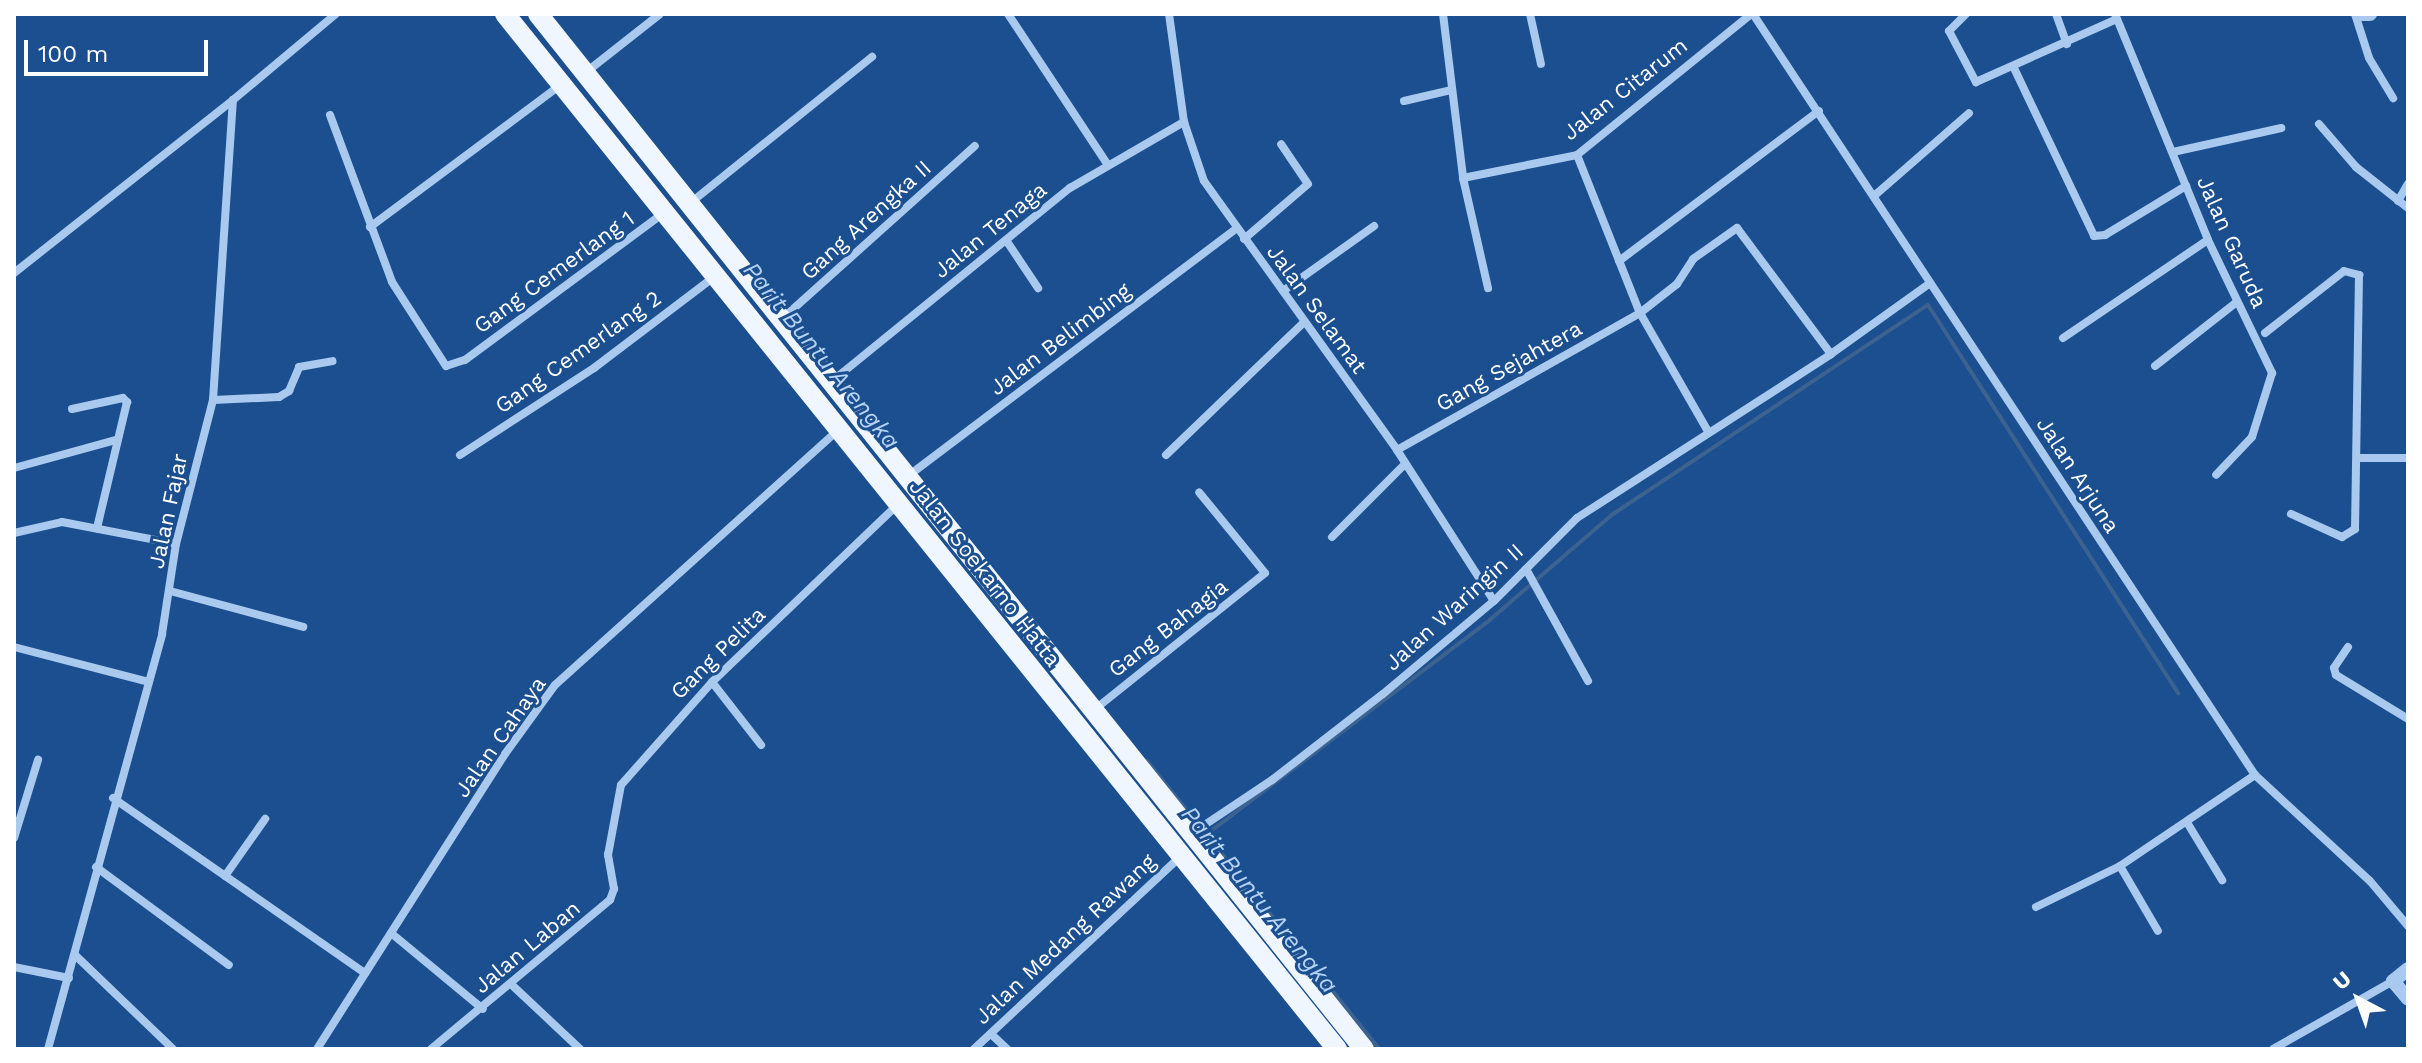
<!DOCTYPE html>
<html>
<head>
<meta charset="utf-8">
<style>
	body { margin:0 }
	#map { position:relative; width:2422px; height:1063px; overflow:hidden; background:#1b4f8f; font-family:"Work Sans",sans-serif }
	div>[style] { position:absolute }
	.stream>* { height:4px; margin:-2px; padding:0 2px; transform-origin:2px; border-radius:2px; background:#3c6290 }
	.minor>* { height:8px; margin:-4px; padding:0 4px; transform-origin:4px; border-radius:4px; background:#a9c9ee }
	.tertiary>* { height:14px; margin:-7px; padding:0 7px; transform-origin:7px; border-radius:7px; background:#a9c9ee }
	.primary>* { height:20px; margin:-10px; padding:0 10px; transform-origin:10px; border-radius:10px; background:#f0f6ff }
	span { translate:-50% -50%; white-space:nowrap; text-align:center; line-height:1.15; -webkit-text-stroke:6px #1b4f8f; paint-order:stroke }
	.street-label { font-size:22px; color:#fff }
	.water-label { font-size:24px; color:#b5d3f5; font-style:italic }
	.frame { position:absolute; inset:0; border:16px solid #fff; pointer-events:none }
	.north { position:absolute; left:2318px; top:959px; width:80px; height:80px; -webkit-text-stroke:6px #1b4f8f; paint-order:stroke; rotate:319deg; font-size:22px; font-weight:700; line-height:32px; text-align:center; color:#fff }
	.north::after { content:''; display:block; margin:auto; width:28px; height:36px; background:#fff; clip-path:polygon(50% 0,100% 100%,50% 72%,0 100%) }
	.scale { position:absolute; left:24px; top:40px; width:184px; height:36px; box-sizing:border-box; border:4px solid #fff; border-top:0; padding-left:10px; font-size:24px; line-height:28px; white-space:nowrap; color:#fff; -webkit-text-stroke:6px #1b4f8f; paint-order:stroke }
</style>
</head>
<body>
<div id="map">
	<div class="stream">
		<div style="left:1147px;top:761px;width:370px;rotate:51.1deg"></div>
		<div style="left:1207px;top:834px;width:348px;rotate:-37.1deg"></div>
		<div style="left:1485px;top:624px;width:169px;rotate:-40.7deg"></div>
		<div style="left:1613px;top:514px;width:378px;rotate:-33.6deg"></div>
		<div style="left:1928px;top:305px;width:462px;rotate:57.2deg"></div>
	</div>
	<div class="minor">
		<div style="left:1008px;top:14px;width:181px;rotate:56.5deg"></div>
		<div style="left:1169px;top:14px;width:109px;rotate:82.1deg"></div>
		<div style="left:1184px;top:122px;width:62px;rotate:71.3deg"></div>
		<div style="left:1204px;top:181px;width:331px;rotate:54.3deg"></div>
		<div style="left:1397px;top:450px;width:179px;rotate:57.3deg"></div>
		<div style="left:1443px;top:14px;width:165px;rotate:83deg"></div>
		<div style="left:1463px;top:178px;width:113px;rotate:77.2deg"></div>
		<div style="left:1530px;top:14px;width:51px;rotate:77.6deg"></div>
		<div style="left:1753px;top:14px;width:912px;rotate:56.59deg"></div>
		<div style="left:2255px;top:775px;width:156px;rotate:42.7deg"></div>
		<div style="left:2370px;top:881px;width:59px;rotate:49.8deg"></div>
		<div style="left:1966px;top:14px;width:24px;rotate:135deg"></div>
		<div style="left:1949px;top:31px;width:58px;rotate:62.1deg"></div>
		<div style="left:1976px;top:82px;width:154px;rotate:-24.1deg"></div>
		<div style="left:2056px;top:14px;width:32px;rotate:70deg"></div>
		<div style="left:2115px;top:14px;width:244px;rotate:67.6deg"></div>
		<div style="left:2208px;top:240px;width:148px;rotate:64.3deg"></div>
		<div style="left:2272px;top:373px;width:67px;rotate:107.4deg"></div>
		<div style="left:2252px;top:437px;width:52px;rotate:133.5deg"></div>
		<div style="left:2355px;top:14px;width:46px;rotate:72.3deg"></div>
		<div style="left:2369px;top:58px;width:47px;rotate:59deg"></div>
		<div style="left:2014px;top:68px;width:186px;rotate:64.5deg"></div>
		<div style="left:2094px;top:236px;width:11px;rotate:-5deg"></div>
		<div style="left:2105px;top:235px;width:95px;rotate:-31.2deg"></div>
		<div style="left:585px;top:73px;width:95px;rotate:-38.2deg"></div>
		<div style="left:1404px;top:101px;width:48px;rotate:-13.2deg"></div>
		<div style="left:330px;top:115px;width:178px;rotate:69.6deg"></div>
		<div style="left:392px;top:282px;width:100px;rotate:57.3deg"></div>
		<div style="left:446px;top:366px;width:20px;rotate:-18deg"></div>
		<div style="left:465px;top:360px;width:247px;rotate:-36.5deg"></div>
		<div style="left:2319px;top:124px;width:57px;rotate:49.3deg"></div>
		<div style="left:2356px;top:167px;width:66px;rotate:38.3deg"></div>
		<div style="left:2173px;top:152px;width:111px;rotate:-12.5deg"></div>
		<div style="left:1577px;top:155px;width:170px;rotate:68.3deg"></div>
		<div style="left:1640px;top:313px;width:138px;rotate:60.1deg"></div>
		<div style="left:1463px;top:178px;width:116px;rotate:-11.4deg"></div>
		<div style="left:1577px;top:155px;width:224px;rotate:-39deg"></div>
		<div style="left:1874px;top:196px;width:126px;rotate:-41.1deg"></div>
		<div style="left:2398px;top:201px;width:20px;rotate:-60deg"></div>
		<div style="left:689px;top:204px;width:235px;rotate:-38.8deg"></div>
		<div style="left:370px;top:227px;width:239px;rotate:-36.7deg"></div>
		<div style="left:1244px;top:239px;width:84px;rotate:-40.7deg"></div>
		<div style="left:1308px;top:184px;width:48px;rotate:-124deg"></div>
		<div style="left:1006px;top:240px;width:58px;rotate:56.3deg"></div>
		<div style="left:1619px;top:261px;width:250px;rotate:-36.9deg"></div>
		<div style="left:14px;top:273px;width:279px;rotate:-38.3deg"></div>
		<div style="left:1283px;top:291px;width:112px;rotate:-35.5deg"></div>
		<div style="left:782px;top:319px;width:259px;rotate:-41.9deg"></div>
		<div style="left:2265px;top:333px;width:100px;rotate:-38.1deg"></div>
		<div style="left:2344px;top:271px;width:16px;rotate:15deg"></div>
		<div style="left:2359px;top:275px;width:254px;rotate:90.9deg"></div>
		<div style="left:2355px;top:529px;width:15px;rotate:148deg"></div>
		<div style="left:2342px;top:537px;width:56px;rotate:-155.7deg"></div>
		<div style="left:2063px;top:338px;width:175px;rotate:-34.1deg"></div>
		<div style="left:2155px;top:366px;width:104px;rotate:-38deg"></div>
		<div style="left:831px;top:382px;width:308px;rotate:-39.1deg"></div>
		<div style="left:1070px;top:188px;width:132px;rotate:-30.1deg"></div>
		<div style="left:213px;top:400px;width:66px;rotate:-2.6deg"></div>
		<div style="left:279px;top:397px;width:12px;rotate:-31deg"></div>
		<div style="left:289px;top:391px;width:26px;rotate:-67deg"></div>
		<div style="left:299px;top:367px;width:34px;rotate:-10deg"></div>
		<div style="left:72px;top:409px;width:52px;rotate:-12.2deg"></div>
		<div style="left:123px;top:398px;width:6px;rotate:45deg"></div>
		<div style="left:127px;top:402px;width:130px;rotate:103.4deg"></div>
		<div style="left:1397px;top:450px;width:279px;rotate:-29.4deg"></div>
		<div style="left:1640px;top:313px;width:47px;rotate:-38.1deg"></div>
		<div style="left:1677px;top:284px;width:30px;rotate:-57deg"></div>
		<div style="left:1693px;top:259px;width:54px;rotate:-35.2deg"></div>
		<div style="left:1737px;top:228px;width:157px;rotate:53.3deg"></div>
		<div style="left:460px;top:455px;width:160px;rotate:-33deg"></div>
		<div style="left:594px;top:368px;width:151px;rotate:-37.2deg"></div>
		<div style="left:1166px;top:455px;width:192px;rotate:-43.9deg"></div>
		<div style="left:2357px;top:458px;width:51px"></div>
		<div style="left:14px;top:468px;width:106px;rotate:-15.4deg"></div>
		<div style="left:908px;top:476px;width:411px;rotate:-37deg"></div>
		<div style="left:14px;top:533px;width:49px;rotate:-12.9deg"></div>
		<div style="left:62px;top:522px;width:116px;rotate:10.9deg"></div>
		<div style="left:1332px;top:537px;width:100px;rotate:-45deg"></div>
		<div style="left:1526px;top:569px;width:128px;rotate:61deg"></div>
		<div style="left:170px;top:591px;width:138px;rotate:15.1deg"></div>
		<div style="left:14px;top:647px;width:139px;rotate:14.5deg"></div>
		<div style="left:2348px;top:647px;width:25px;rotate:124deg"></div>
		<div style="left:2334px;top:668px;width:7px;rotate:74deg"></div>
		<div style="left:2336px;top:675px;width:84px;rotate:31.4deg"></div>
		<div style="left:712px;top:682px;width:80px;rotate:52.1deg"></div>
		<div style="left:1094px;top:710px;width:219px;rotate:-38.7deg"></div>
		<div style="left:1265px;top:573px;width:104px;rotate:-129.2deg"></div>
		<div style="left:113px;top:798px;width:307px;rotate:34.8deg"></div>
		<div style="left:2188px;top:824px;width:66px;rotate:58.7deg"></div>
		<div style="left:1194px;top:832px;width:94px;rotate:-33.7deg"></div>
		<div style="left:1272px;top:780px;width:140px;rotate:-37.8deg"></div>
		<div style="left:1383px;top:694px;width:145px;rotate:-40deg"></div>
		<div style="left:1494px;top:601px;width:117px;rotate:-45deg"></div>
		<div style="left:1577px;top:518px;width:302px;rotate:-32.8deg"></div>
		<div style="left:1831px;top:354px;width:122px;rotate:-35.6deg"></div>
		<div style="left:14px;top:838px;width:82px;rotate:-72.9deg"></div>
		<div style="left:2120px;top:866px;width:75px;rotate:59.7deg"></div>
		<div style="left:96px;top:867px;width:165px;rotate:36.4deg"></div>
		<div style="left:225px;top:876px;width:70px;rotate:-54.9deg"></div>
		<div style="left:2036px;top:907px;width:93px;rotate:-26deg"></div>
		<div style="left:2120px;top:866px;width:163px;rotate:-34deg"></div>
		<div style="left:391px;top:933px;width:119px;rotate:39.6deg"></div>
		<div style="left:75px;top:955px;width:136px;rotate:43.8deg"></div>
		<div style="left:14px;top:967px;width:56px;rotate:11.3deg"></div>
		<div style="left:513px;top:986px;width:92px;rotate:43.2deg"></div>
		<div style="left:991px;top:1034px;width:22px;rotate:43deg"></div>
		<div style="left:48px;top:1049px;width:430px;rotate:-74.6deg"></div>
		<div style="left:162px;top:634px;width:91px;rotate:-81.2deg"></div>
		<div style="left:176px;top:544px;width:149px;rotate:-75.6deg"></div>
		<div style="left:213px;top:400px;width:301px;rotate:-86.2deg"></div>
		<div style="left:233px;top:100px;width:134px;rotate:-39.9deg"></div>
		<div style="left:317px;top:1049px;width:350px;rotate:-57.5deg"></div>
		<div style="left:505px;top:754px;width:85px;rotate:-54.1deg"></div>
		<div style="left:555px;top:685px;width:382px;rotate:-42deg"></div>
		<div style="left:431px;top:1049px;width:233px;rotate:-39.8deg"></div>
		<div style="left:610px;top:900px;width:12px;rotate:-70deg"></div>
		<div style="left:614px;top:889px;width:35px;rotate:-100deg"></div>
		<div style="left:608px;top:855px;width:71px;rotate:-79.5deg"></div>
		<div style="left:621px;top:785px;width:137px;rotate:-48.5deg"></div>
		<div style="left:712px;top:682px;width:257px;rotate:-43.7deg"></div>
		<div style="left:974px;top:1049px;width:283px;rotate:-43deg"></div>
		<div style="left:2273px;top:1049px;width:138px;rotate:-29.5deg"></div>
	</div>
	<div class="tertiary">
		<div style="left:2361px;top:14px;width:9px"></div>
		<div style="left:2408px;top:969px;width:19px;rotate:141deg"></div>
		<div style="left:2393px;top:981px;width:23px;rotate:50deg"></div>
	</div>
	<div class="primary">
		<div style="left:505px;top:14px;width:1328px;rotate:51.21deg"></div>
		<div style="left:538px;top:14px;width:1324px;rotate:51.41deg"></div>
	</div>
	<div class="street-label">
		<span style="left:1625px;top:89px;rotate:-38deg">Jalan Citarum</span>
		<span style="left:866px;top:220px;rotate:-42deg">Gang Arengka II</span>
		<span style="left:990px;top:230px;rotate:-39deg">Jalan Tenaga</span>
		<span style="left:2232px;top:242px;rotate:66deg">Jalan Garuda</span>
		<span style="left:554px;top:272px;rotate:-36deg">Gang Cemerlang 1</span>
		<span style="left:1317px;top:309px;rotate:54deg">Jalan Selamat</span>
		<span style="left:1060px;top:339px;rotate:-37deg">Jalan Belimbing</span>
		<span style="left:578px;top:352px;rotate:-35deg">Gang Cemerlang 2</span>
		<span style="left:1509px;top:366px;rotate:-29deg">Gang Sejahtera</span>
		<span style="left:2078px;top:475px;rotate:57deg">Jalan Arjuna</span>
		<span style="left:168px;top:511px;rotate:-78deg">Jalan Fajar</span>
		<span style="left:985px;top:573px;rotate:52deg">Jalan Soekarno Hatta</span>
		<span style="left:1454px;top:607px;rotate:-42deg">Jalan Waringin II</span>
		<span style="left:1168px;top:628px;rotate:-38deg">Gang Bahagia</span>
		<span style="left:718px;top:653px;rotate:-44deg">Gang Pelita</span>
		<span style="left:500px;top:737px;rotate:-55deg">Jalan Cahaya</span>
		<span style="left:1065px;top:939px;rotate:-43deg">Jalan Medang Rawang</span>
		<span style="left:527px;top:947px;rotate:-40deg">Jalan Laban</span>
	</div>
	<div class="water-label">
		<span style="left:821px;top:356px;rotate:51deg">Parit Buntu Arengka</span>
		<span style="left:1259px;top:900px;rotate:51deg">Parit Buntu Arengka</span>
	</div>
	<div class="frame"></div>
	<div class="north">U</div>
	<div class="scale">100 m</div>
</div>
</body>
</html>
